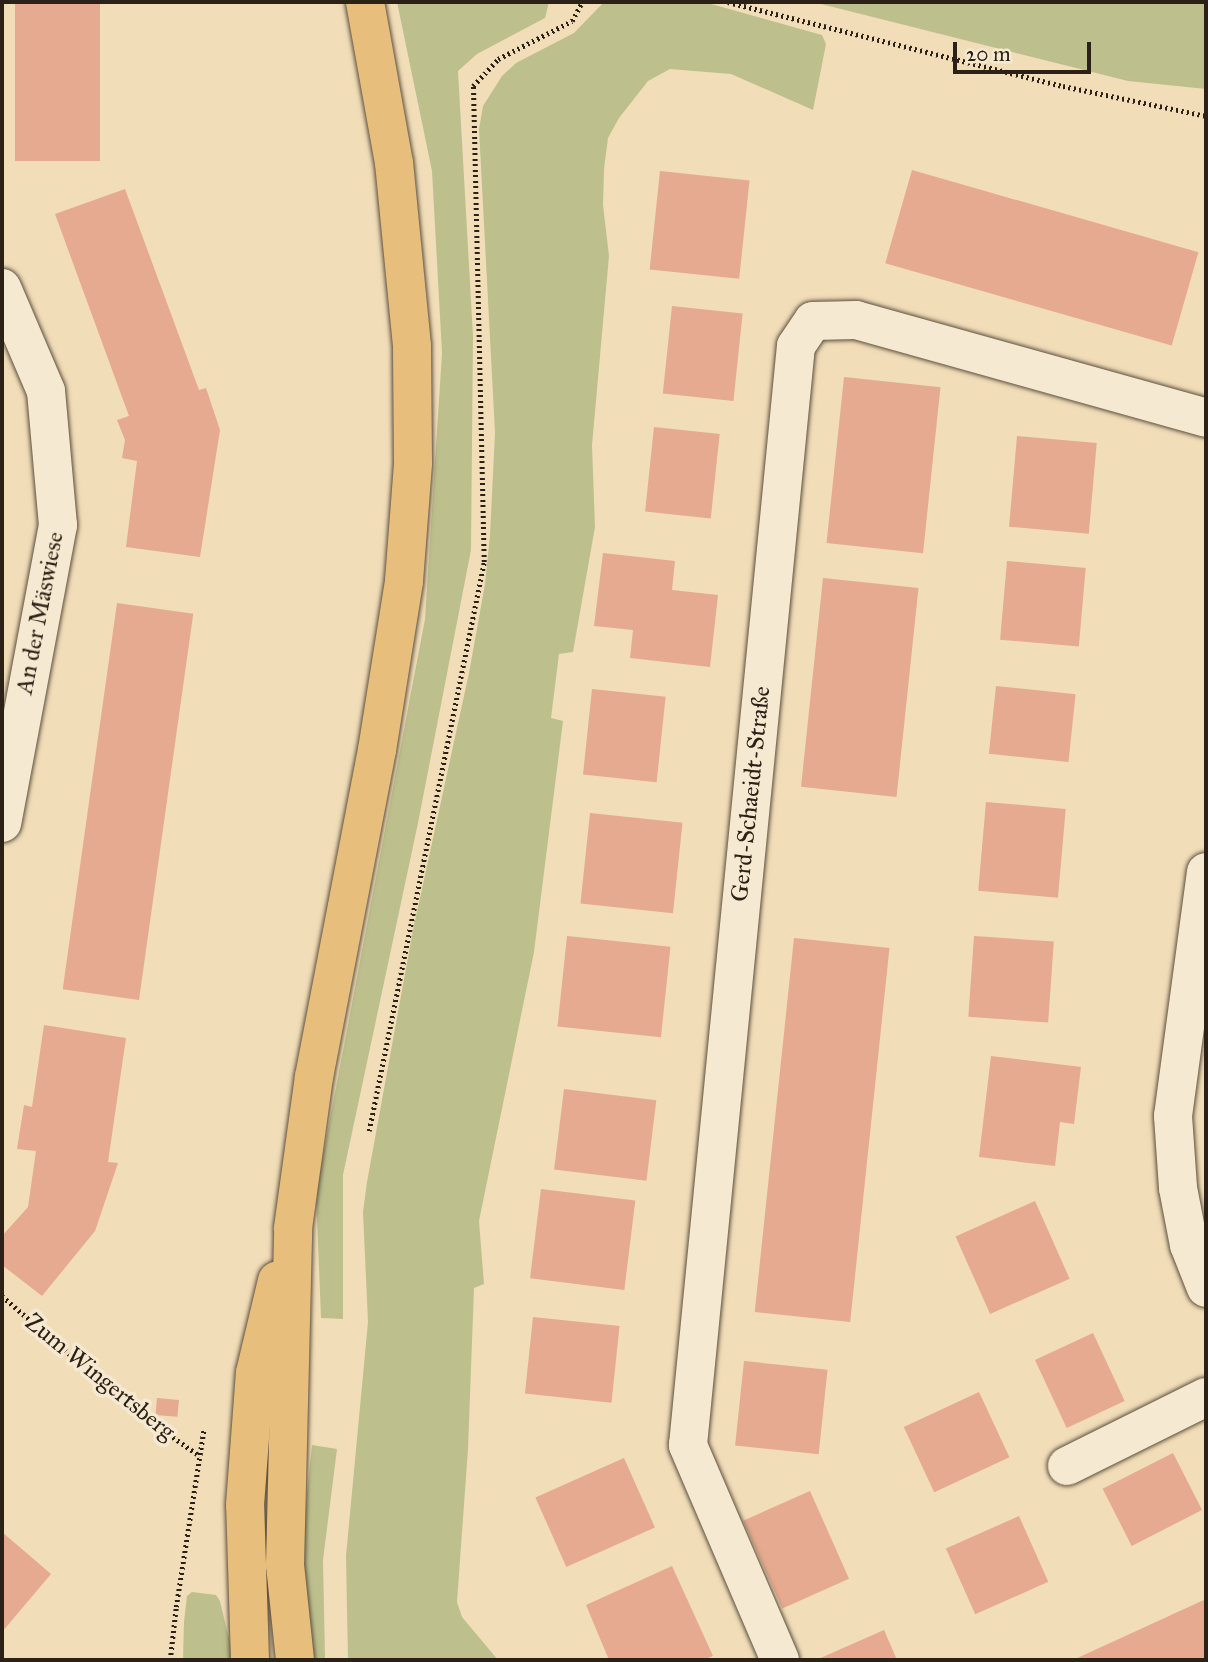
<!DOCTYPE html>
<html>
<head>
<meta charset="utf-8">
<style>
	body { margin:0 }
	#map { position:relative; width:1208px; height:1662px; overflow:hidden; background:#f1ddb8; font-family:"IM FELL Great Primer",serif }
	div>[style] { position:absolute }
	.green>* { inset:0; background:#bdc08d }
	.building>* { inset:0; background:#e5aa90; transform-origin:0 0 }
	.path>* { height:4.5px; margin-top:-2.25px; transform-origin:0; background:repeating-linear-gradient(90deg,#2c2116 0 2px,transparent 0 5.5px) }
	.roads { filter:drop-shadow(0 0 2px #5d503e) drop-shadow(0 0 2px #5d503e) }
	.minor>* { height:38px; margin:-19px; padding:0 19px; transform-origin:19px; border-radius:19px; background:#f6e9d1 }
	.major>* { height:38px; margin:-19px; padding:0 19px; transform-origin:19px; border-radius:19px; background:#e8be7c }
	span { translate:-50% -50%; white-space:nowrap; text-align:center; line-height:1.15; -webkit-text-stroke:7px #f6e9d1; paint-order:stroke }
	.street-label { font-size:24px; color:#2c2116 }
	.frame { position:absolute; inset:0; border:4px solid #2c2116; pointer-events:none }
	.scale { position:absolute; left:953px; top:42px; width:138px; height:32px; box-sizing:border-box; border:4px solid #2c2116; border-top:0; padding-left:9px; font-size:21px; line-height:24px; white-space:nowrap; color:#2c2116; -webkit-text-stroke:5px #f6e9d1; paint-order:stroke }
</style>
</head>
<body>
<div id="map">
	<div class="green">
		<div style="clip-path:polygon(397px 2px,549px 2px,545px 18px,477px 54px,458px 71px,473px 336px,471px 550px,418px 823px,343px 1175px,343px 1319px,321px 1318px,316px 1193px,425px 619px,442px 353px,432px 171px)"></div>
		<div style="clip-path:polygon(604px 2px,704px 2px,822px 35px,826px 44px,813px 110px,731px 74px,670px 69px,648px 81px,619px 118px,608px 138px,604px 169px,603px 205px,609px 256px,592px 445px,595px 527px,573px 652px,559px 654px,551px 718px,563px 721px,534px 952px,479px 1221px,484px 1284px,474px 1288px,468px 1449px,457px 1602px,462px 1617px,498px 1660px,348px 1660px,346px 1556px,368px 1322px,363px 1212px,367px 1182px,413px 930px,469px 673px,485px 584px,490px 535px,495px 433px,479px 129px,483px 106px,502px 76px,516px 63px,574px 33px)"></div>
		<div style="clip-path:polygon(813px 2px,1206px 2px,1206px 89px,1128px 81px)"></div>
		<div style="clip-path:polygon(312px 1445px,337px 1449px,323px 1560px,325px 1658px,306px 1658px,301px 1554px)"></div>
		<div style="clip-path:polygon(192px 1592px,216px 1595px,220px 1601px,234px 1660px,183px 1660px,184px 1622px,187px 1596px)"></div>
	</div>
	<div class="building">
		<div style="left:15px;top:2px;width:85px;height:159px"></div>
		<div style="left:912px;top:170px;width:298px;height:97px;rotate:16deg"></div>
		<div style="left:660px;top:171px;width:90px;height:99px;rotate:6deg"></div>
		<div style="clip-path:polygon(125px 189px,199px 390px,206px 388px,220px 430px,200px 557px,126px 547px,137px 461px,122px 458px,125px 440px,117px 420px,129px 416px,55px 214px)"></div>
		<div style="left:672px;top:306px;width:71px;height:88px;rotate:6deg"></div>
		<div style="left:844px;top:377px;width:97px;height:167px;rotate:6deg"></div>
		<div style="left:654px;top:427px;width:66px;height:85px;rotate:6deg"></div>
		<div style="left:1017px;top:436px;width:80px;height:91px;rotate:5deg"></div>
		<div style="clip-path:polygon(603px 553px,675px 561px,672px 590px,718px 595px,710px 667px,630px 658px,633px 630px,594px 626px)"></div>
		<div style="left:1007px;top:561px;width:79px;height:79px;rotate:5deg"></div>
		<div style="left:823px;top:578px;width:96px;height:210px;rotate:6deg"></div>
		<div style="left:117px;top:603px;width:77px;height:390px;rotate:8deg"></div>
		<div style="left:996px;top:686px;width:80px;height:68px;rotate:6deg"></div>
		<div style="left:592px;top:689px;width:74px;height:86px;rotate:6deg"></div>
		<div style="left:986px;top:802px;width:80px;height:89px;rotate:5deg"></div>
		<div style="left:590px;top:813px;width:93px;height:91px;rotate:6deg"></div>
		<div style="left:567px;top:936px;width:104px;height:91px;rotate:6deg"></div>
		<div style="left:974px;top:936px;width:80px;height:81px;rotate:4deg"></div>
		<div style="left:794px;top:938px;width:96px;height:376px;rotate:6deg"></div>
		<div style="clip-path:polygon(44px 1025px,126px 1038px,108px 1162px,118px 1163px,95px 1231px,42px 1296px,2px 1265px,2px 1236px,28px 1207px,36px 1151px,17px 1149px,24px 1105px,32px 1107px)"></div>
		<div style="clip-path:polygon(991px 1056px,1081px 1067px,1074px 1124px,1060px 1122px,1055px 1166px,979px 1157px)"></div>
		<div style="left:564px;top:1089px;width:93px;height:81px;rotate:7deg"></div>
		<div style="left:541px;top:1189px;width:95px;height:90px;rotate:7deg"></div>
		<div style="left:1035px;top:1201px;width:85px;height:87px;rotate:66deg"></div>
		<div style="left:533px;top:1317px;width:87px;height:77px;rotate:6deg"></div>
		<div style="left:1093px;top:1333px;width:75px;height:64px;rotate:65deg"></div>
		<div style="left:744px;top:1361px;width:84px;height:85px;rotate:6deg"></div>
		<div style="left:979px;top:1392px;width:72px;height:83px;rotate:65deg"></div>
		<div style="left:157px;top:1398px;width:22px;height:17px;rotate:5deg"></div>
		<div style="left:1173px;top:1453px;width:64px;height:79px;rotate:63deg"></div>
		<div style="left:624px;top:1458px;width:76px;height:97px;rotate:66deg"></div>
		<div style="left:810px;top:1491px;width:96px;height:73px;rotate:66deg"></div>
		<div style="left:1019px;top:1516px;width:72px;height:80px;rotate:66deg"></div>
		<div style="clip-path:polygon(2px 1532px,51px 1574px,2px 1632px)"></div>
		<div style="clip-path:polygon(672px 1566px,713px 1656px,703px 1660px,609px 1660px,586px 1605px)"></div>
		<div style="clip-path:polygon(1206px 1599px,1206px 1660px,1073px 1660px)"></div>
		<div style="clip-path:polygon(884px 1630px,897px 1660px,816px 1660px)"></div>
	</div>
	<div class="path">
		<div style="left:728px;top:2px;width:345px;rotate:14.1deg"></div>
		<div style="left:1063px;top:86px;width:146px;rotate:11.8deg"></div>
		<div style="left:369px;top:1131px;width:581px;rotate:-78.57deg"></div>
		<div style="left:484px;top:562px;width:476px;rotate:-91.3deg"></div>
		<div style="left:473px;top:86px;width:37px;rotate:-47deg"></div>
		<div style="left:498px;top:59px;width:83px;rotate:-27.2deg"></div>
		<div style="left:572px;top:21px;width:21px;rotate:-62deg"></div>
		<div style="left:2px;top:1296px;width:178px;rotate:40.7deg"></div>
		<div style="left:137px;top:1412px;width:77px;rotate:34.9deg"></div>
		<div style="left:170px;top:1660px;width:53px;rotate:-83.5deg"></div>
		<div style="left:176px;top:1607px;width:180px;rotate:-81.1deg"></div>
	</div>
	<div class="roads">
		<div class="minor">
			<div style="left:2px;top:288px;width:112px;rotate:66.9deg"></div>
			<div style="left:46px;top:391px;width:135px;rotate:84.9deg"></div>
			<div style="left:58px;top:525px;width:303px;rotate:100.6deg"></div>
			<div style="left:1206px;top:872px;width:246px;rotate:97.7deg"></div>
			<div style="left:1173px;top:1116px;width:72px;rotate:86deg"></div>
			<div style="left:1178px;top:1188px;width:58px;rotate:79.1deg"></div>
			<div style="left:1189px;top:1245px;width:46px;rotate:68.4deg"></div>
			<div style="left:1067px;top:1466px;width:155px;rotate:-26.4deg"></div>
			<div style="left:780px;top:1660px;width:234px;rotate:-113.2deg"></div>
			<div style="left:688px;top:1445px;width:1104px;rotate:-84.39deg"></div>
			<div style="left:796px;top:346px;width:30px;rotate:-56deg"></div>
			<div style="left:813px;top:321px;width:43px;rotate:-1.3deg"></div>
			<div style="left:856px;top:320px;width:363px;rotate:15.6deg"></div>
		</div>
		<div class="major">
			<div style="left:250px;top:1660px;width:155px;rotate:-91.8deg"></div>
			<div style="left:245px;top:1505px;width:132px;rotate:-85.7deg"></div>
			<div style="left:255px;top:1373px;width:95px;rotate:-76.6deg"></div>
			<div style="left:295px;top:1660px;width:96px;rotate:-96deg"></div>
			<div style="left:285px;top:1565px;width:337px;rotate:-88.6deg"></div>
			<div style="left:293px;top:1228px;width:152px;rotate:-82.1deg"></div>
			<div style="left:314px;top:1077px;width:333px;rotate:-79.1deg"></div>
			<div style="left:377px;top:750px;width:171px;rotate:-80.9deg"></div>
			<div style="left:404px;top:581px;width:118px;rotate:-85.6deg"></div>
			<div style="left:413px;top:463px;width:117px;rotate:-90.5deg"></div>
			<div style="left:412px;top:346px;width:184px;rotate:-95.6deg"></div>
			<div style="left:394px;top:163px;width:164px;rotate:-100.2deg"></div>
		</div>
	</div>
	<div class="street-label">
		<span style="left:40px;top:613px;rotate:-79deg">An der Mäswiese</span>
		<span style="left:751px;top:794px;rotate:-84deg">Gerd-Schaeidt-Straße</span>
		<span style="left:100px;top:1377px;rotate:39deg">Zum Wingertsberg</span>
	</div>
	<div class="frame"></div>
	<div class="scale">20 m</div>
</div>
</body>
</html>
